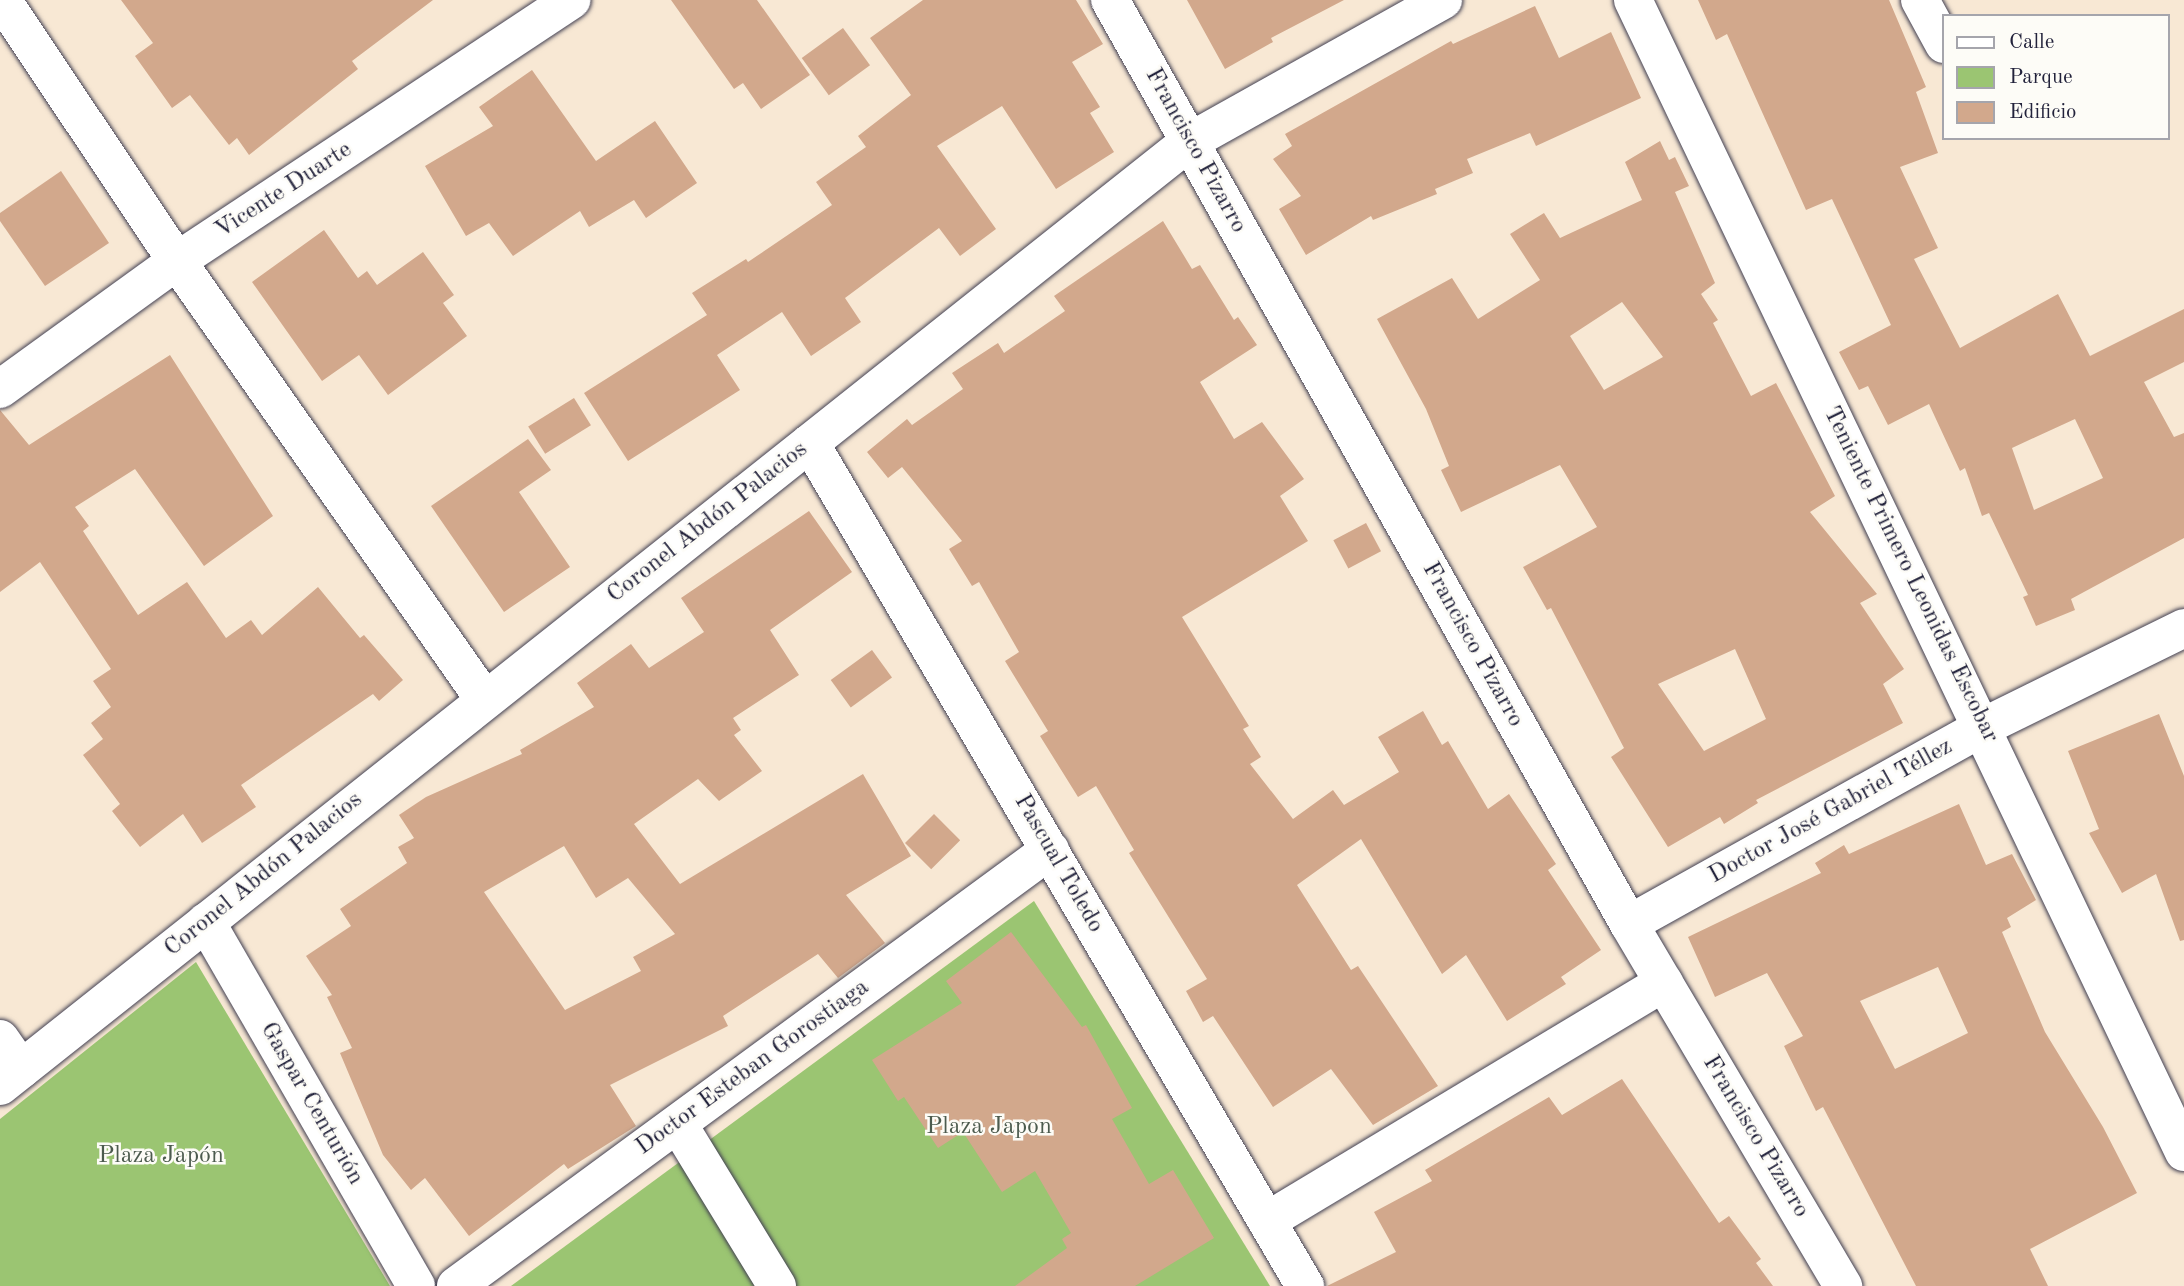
<!DOCTYPE html>
<html>
<head>
<meta charset="utf-8">
<style>
	body { margin:0 }
	#map { position:relative; width:2184px; height:1286px; overflow:hidden; background:#f8e8d4; font-family:"Old Standard TT",serif }
	div>[style] { position:absolute }
	.green>* { inset:0; background:#9bc572 }
	.building>* { inset:0; background:#d2a88c; transform-origin:0 0 }
	.roads { filter:drop-shadow(0 0 2px #424052) drop-shadow(0 0 2px #424052) }
	.minor>* { height:38px; margin:-19px; padding:0 19px; transform-origin:19px; border-radius:19px; background:#fff }
	span { translate:-50% -50%; white-space:nowrap; text-align:center; line-height:1.15; -webkit-text-stroke:5px #fdfcf7; paint-order:stroke }
	.street-label { font-size:24px; color:#22223b }
	.park-label { font-size:24px; color:#4c5b4e }
	.legend { position:absolute; left:1942px; top:14px; width:228px; height:126px; box-sizing:border-box; background:#fdfcf7; border:2px solid #a5a5ac; margin:0; padding:9px 12px; list-style:none; font-size:21px; color:#22223b }
	.legend li { display:flex; align-items:center; gap:14px; height:35px }
	.legend b { width:35px; border:2px solid #a5a5ac }
</style>
</head>
<body>
<div id="map">
	<div class="green">
		<div style="clip-path:polygon(1034px 901px,1270px 1286px,511px 1286px)"></div>
		<div style="clip-path:polygon(196px 962px,390px 1286px,0 1286px,0 1119px)"></div>
	</div>
	<div class="building">
		<div style="clip-path:polygon(121px 0,433px 0,352px 61px,358px 69px,249px 155px,237px 138px,229px 145px,190px 95px,172px 108px,135px 56px,153px 43px)"></div>
		<div style="clip-path:polygon(671px 0,757px 0,810px 75px,761px 109px,743px 83px,734px 89px)"></div>
		<div style="clip-path:polygon(923px 0,1076px 0,1103px 44px,1072px 62px,1100px 107px,1090px 113px,1114px 152px,1056px 189px,1002px 106px,937px 146px,996px 229px,960px 256px,939px 228px,845px 298px,861px 322px,811px 356px,782px 312px,717px 355px,740px 390px,628px 461px,584px 393px,707px 315px,692px 293px,746px 259px,748px 262px,832px 205px,816px 182px,866px 147px,858px 136px,911px 95px,870px 38px)"></div>
		<div style="clip-path:polygon(1187px 0,1344px 0,1271px 38px,1273px 42px,1225px 69px)"></div>
		<div style="clip-path:polygon(evenodd,1698px 0,1889px 0,1926px 87px,1916px 92px,1938px 153px,1900px 167px,1938px 248px,1914px 259px,1960px 348px,2058px 294px,2090px 356px,2184px 309px,2184px 362px,2144px 382px,2174px 437px,2184px 433px,2184px 538px,2071px 599px,2075px 610px,2036px 626px,2023px 597px,2028px 595px,1989px 513px,1982px 516px,1965px 468px,1960px 471px,1929px 404px,1888px 425px,1868px 386px,1859px 390px,1839px 352px,1891px 325px,1832px 199px,1806px 210px,1727px 34px,1716px 40px,1698px 0,2075px 419px,2103px 478px,2034px 510px,2012px 448px,2075px 419px)"></div>
		<div style="clip-path:polygon(1535px 6px,1559px 58px,1611px 32px,1641px 98px,1536px 146px,1530px 133px,1467px 159px,1473px 173px,1435px 189px,1437px 194px,1373px 220px,1371px 216px,1306px 255px,1279px 209px,1301px 196px,1273px 159px,1292px 146px,1285px 134px,1451px 41px,1453px 44px)"></div>
		<div style="left:843px;top:28px;width:46px;height:51px;rotate:54deg"></div>
		<div style="clip-path:polygon(532px 70px,596px 161px,655px 121px,697px 183px,646px 218px,634px 200px,589px 227px,580px 211px,513px 256px,489px 223px,466px 236px,425px 166px,493px 126px,479px 107px)"></div>
		<div style="clip-path:polygon(evenodd,1660px 141px,1669px 160px,1675px 157px,1689px 186px,1675px 192px,1715px 283px,1701px 294px,1718px 320px,1713px 323px,1751px 396px,1776px 383px,1835px 496px,1810px 512px,1877px 594px,1860px 603px,1904px 669px,1883px 684px,1903px 723px,1756px 800px,1758px 803px,1724px 824px,1720px 817px,1668px 847px,1611px 757px,1624px 748px,1551px 608px,1547px 610px,1523px 567px,1597px 527px,1560px 465px,1461px 512px,1441px 470px,1449px 466px,1426px 409px,1377px 319px,1452px 278px,1478px 319px,1540px 280px,1510px 234px,1544px 213px,1560px 238px,1642px 200px,1625px 162px,1660px 141px,1622px 302px,1663px 357px,1604px 390px,1570px 336px,1622px 302px,1660px 141px,1735px 649px,1766px 719px,1704px 751px,1658px 684px,1735px 649px)"></div>
		<div style="clip-path:polygon(61px 171px,109px 243px,45px 286px,0 221px,0 213px)"></div>
		<div style="clip-path:polygon(1163px 221px,1192px 269px,1200px 265px,1234px 320px,1238px 317px,1257px 345px,1200px 382px,1234px 439px,1262px 422px,1304px 479px,1280px 496px,1308px 541px,1182px 617px,1249px 726px,1243px 729px,1261px 757px,1250px 764px,1293px 819px,1333px 790px,1344px 805px,1399px 772px,1378px 737px,1423px 711px,1442px 745px,1448px 741px,1488px 809px,1509px 794px,1556px 864px,1548px 870px,1601px 950px,1561px 977px,1566px 984px,1507px 1021px,1466px 955px,1442px 974px,1361px 839px,1297px 885px,1351px 970px,1358px 966px,1438px 1086px,1373px 1125px,1331px 1069px,1273px 1107px,1213px 1016px,1203px 1022px,1186px 991px,1207px 979px,1129px 853px,1134px 850px,1096px 786px,1078px 797px,1040px 736px,1048px 731px,1005px 661px,1019px 652px,979px 582px,972px 586px,949px 549px,962px 541px,902px 467px,888px 478px,867px 452px,907px 419px,912px 425px,963px 389px,952px 373px,998px 343px,1004px 353px,1065px 311px,1054px 296px)"></div>
		<div style="clip-path:polygon(324px 230px,358px 278px,367px 271px,377px 285px,423px 252px,454px 295px,443px 303px,467px 336px,388px 395px,359px 355px,322px 381px,252px 282px)"></div>
		<div style="clip-path:polygon(170px 355px,273px 516px,204px 566px,135px 469px,75px 507px,89px 526px,83px 531px,138px 615px,187px 582px,226px 638px,251px 620px,262px 635px,318px 587px,360px 638px,364px 635px,403px 680px,379px 701px,373px 694px,241px 785px,256px 807px,202px 843px,183px 814px,140px 847px,112px 811px,120px 804px,83px 755px,103px 739px,91px 723px,111px 707px,93px 681px,111px 669px,40px 562px,0 592px,0 410px,29px 445px)"></div>
		<div style="left:574px;top:398px;width:32px;height:54px;rotate:58deg"></div>
		<div style="clip-path:polygon(528px 439px,551px 470px,519px 492px,570px 567px,504px 612px,431px 506px)"></div>
		<div style="clip-path:polygon(evenodd,809px 511px,852px 572px,770px 630px,799px 675px,733px 718px,741px 730px,734px 735px,762px 771px,719px 801px,698px 779px,634px 824px,680px 884px,863px 774px,911px 856px,846px 895px,885px 943px,838px 978px,818px 954px,723px 1016px,728px 1026px,610px 1085px,636px 1126px,568px 1169px,564px 1164px,469px 1236px,425px 1178px,411px 1190px,383px 1155px,340px 1053px,352px 1048px,327px 997px,332px 995px,306px 956px,351px 926px,340px 909px,407px 863px,398px 847px,414px 838px,399px 815px,426px 797px,522px 754px,520px 750px,594px 707px,577px 683px,631px 644px,649px 668px,704px 632px,681px 598px,809px 511px,564px 846px,596px 898px,628px 878px,675px 934px,633px 957px,641px 971px,565px 1010px,484px 892px,564px 846px)"></div>
		<div style="left:1366px;top:523px;width:32px;height:37px;rotate:62deg"></div>
		<div style="left:872px;top:650px;width:34px;height:51px;rotate:54deg"></div>
		<div style="clip-path:polygon(2159px 714px,2184px 776px,2184px 940px,2180px 941px,2156px 874px,2122px 893px,2089px 833px,2099px 829px,2068px 751px)"></div>
		<div style="clip-path:polygon(evenodd,1959px 804px,1986px 865px,2012px 854px,2036px 900px,2007px 918px,2011px 927px,2002px 932px,2045px 1032px,2103px 1127px,2137px 1193px,2030px 1249px,2048px 1286px,1916px 1286px,1823px 1107px,1816px 1111px,1784px 1046px,1803px 1036px,1767px 973px,1715px 997px,1688px 937px,1821px 873px,1815px 863px,1844px 845px,1849px 854px,1959px 804px,1938px 967px,1968px 1033px,1895px 1069px,1860px 1001px,1938px 967px)"></div>
		<div style="left:934px;top:814px;width:37px;height:41px;rotate:45deg"></div>
		<div style="clip-path:polygon(1011px 932px,1082px 1027px,1086px 1025px,1132px 1108px,1112px 1119px,1149px 1184px,1173px 1170px,1214px 1238px,1135px 1286px,1015px 1286px,1067px 1248px,1062px 1239px,1071px 1233px,1035px 1171px,1002px 1192px,963px 1132px,938px 1148px,904px 1097px,898px 1101px,872px 1060px,962px 1003px,946px 981px)"></div>
		<div style="clip-path:polygon(1622px 1079px,1719px 1223px,1729px 1216px,1761px 1259px,1756px 1263px,1773px 1286px,1327px 1286px,1396px 1252px,1374px 1212px,1432px 1181px,1425px 1170px,1549px 1097px,1562px 1115px)"></div>
	</div>
	<div class="roads">
		<div class="minor">
			<div style="left:2px;top:0;width:314px;rotate:56.2deg"></div>
			<div style="left:177px;top:261px;width:535px;rotate:54.97deg"></div>
			<div style="left:1110px;top:0;width:1060px;rotate:60.68deg"></div>
			<div style="left:1629px;top:924px;width:421px;rotate:59.4deg"></div>
			<div style="left:1633px;top:0;width:1277px;rotate:64.44deg"></div>
			<div style="left:1920px;top:0;width:50px;rotate:61.4deg"></div>
			<div style="left:0;top:389px;width:218px;rotate:-35.9deg"></div>
			<div style="left:177px;top:261px;width:473px;rotate:-33.5deg"></div>
			<div style="left:810px;top:443px;width:978px;rotate:59.58deg"></div>
			<div style="left:206px;top:922px;width:420px;rotate:60deg"></div>
			<div style="left:1629px;top:924px;width:405px;rotate:-29.1deg"></div>
			<div style="left:1983px;top:727px;width:224px;rotate:-26.2deg"></div>
			<div style="left:0;top:1039px;width:37px;rotate:55deg"></div>
			<div style="left:0;top:1086px;width:1518px;rotate:-38.45deg"></div>
			<div style="left:1189px;top:142px;width:291px;rotate:-29.2deg"></div>
			<div style="left:678px;top:1124px;width:190px;rotate:58.6deg"></div>
			<div style="left:1267px;top:1221px;width:463px;rotate:-31deg"></div>
			<div style="left:456px;top:1286px;width:737px;rotate:-36.28deg"></div>
		</div>
	</div>
	<div class="street-label">
		<span style="left:1195px;top:151px;rotate:61deg">Francisco Pizarro</span>
		<span style="left:284px;top:191px;rotate:-33deg">Vicente Duarte</span>
		<span style="left:708px;top:523px;rotate:-38deg">Coronel Abdón Palacios</span>
		<span style="left:1910px;top:575px;rotate:64deg">Teniente Primero Leonidas Escobar</span>
		<span style="left:1472px;top:645px;rotate:61deg">Francisco Pizarro</span>
		<span style="left:1831px;top:812px;rotate:-29deg">Doctor José Gabriel Téllez</span>
		<span style="left:1058px;top:864px;rotate:60deg">Pascual Toledo</span>
		<span style="left:264px;top:875px;rotate:-39deg">Coronel Abdón Palacios</span>
		<span style="left:753px;top:1068px;rotate:-36deg">Doctor Esteban Gorostiaga</span>
		<span style="left:311px;top:1104px;rotate:60deg">Gaspar Centurión</span>
		<span style="left:1755px;top:1137px;rotate:59deg">Francisco Pizarro</span>
	</div>
	<div class="park-label">
		<span style="left:989px;top:1128px">Plaza Japon</span>
		<span style="left:161px;top:1157px">Plaza Japón</span>
	</div>
	<ul class="legend">
	<li><b style="height:9px;background:#fff"></b>Calle</li>
	<li><b style="height:19px;background:#9bc572"></b>Parque</li>
	<li><b style="height:19px;background:#d2a88c"></b>Edificio</li>
	</ul>
</div>
</body>
</html>
